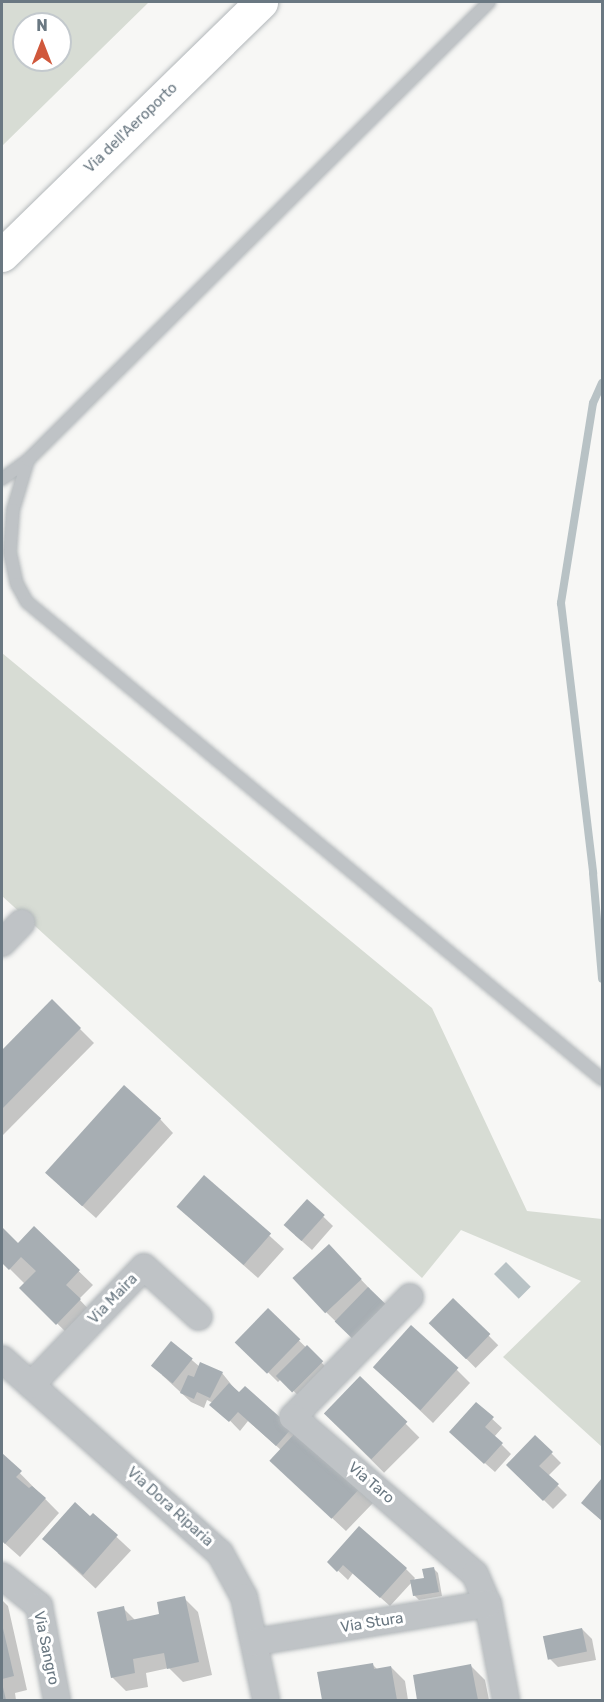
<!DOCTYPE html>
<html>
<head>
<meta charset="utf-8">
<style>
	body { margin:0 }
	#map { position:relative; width:604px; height:1702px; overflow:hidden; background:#f7f7f5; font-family:Rubik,sans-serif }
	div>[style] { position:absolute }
	.green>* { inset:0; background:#d7dcd4 }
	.water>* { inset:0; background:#b8c2c5; transform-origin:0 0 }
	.shadow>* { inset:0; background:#0003; transform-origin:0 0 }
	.stream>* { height:8px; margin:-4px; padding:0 4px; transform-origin:4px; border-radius:4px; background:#b8c2c5 }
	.building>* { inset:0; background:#a7aeb3; transform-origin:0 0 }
	.roads { filter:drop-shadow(0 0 2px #b2b7ba) drop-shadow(0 0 2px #b2b7ba) }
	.lane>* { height:12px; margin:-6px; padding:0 6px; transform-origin:6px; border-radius:6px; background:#bfc3c6 }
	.street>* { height:26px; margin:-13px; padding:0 13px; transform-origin:13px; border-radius:13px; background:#bfc3c6 }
	.secondary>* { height:33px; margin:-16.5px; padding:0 16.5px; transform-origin:16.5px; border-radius:16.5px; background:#fff }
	span { translate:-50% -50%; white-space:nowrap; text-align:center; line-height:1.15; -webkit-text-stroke:6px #fff; paint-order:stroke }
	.street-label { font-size:15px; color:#6a7882 }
	.frame { position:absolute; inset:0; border:3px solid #6a7882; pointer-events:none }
	.north { position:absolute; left:12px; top:12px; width:60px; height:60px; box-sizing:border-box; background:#fff; border:2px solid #c3c9cd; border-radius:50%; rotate:0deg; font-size:16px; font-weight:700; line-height:24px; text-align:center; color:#6a7882 }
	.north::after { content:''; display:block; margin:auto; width:21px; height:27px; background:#d0583c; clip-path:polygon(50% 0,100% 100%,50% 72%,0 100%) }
</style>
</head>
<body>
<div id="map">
	<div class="green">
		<div style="clip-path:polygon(evenodd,2px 2px,149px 2px,2px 146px,2px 2px,24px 24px,60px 24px,60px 60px,24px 60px,24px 24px)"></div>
		<div style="clip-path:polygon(2px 653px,432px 1008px,527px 1211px,602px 1219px,602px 1447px,503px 1357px,581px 1281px,461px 1230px,422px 1278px,2px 896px)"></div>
	</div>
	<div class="water">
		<div style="left:506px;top:1262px;width:35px;height:17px;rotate:45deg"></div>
	</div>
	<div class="shadow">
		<div style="clip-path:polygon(52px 1001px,94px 1043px,3px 1135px,2px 1052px)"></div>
		<div style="clip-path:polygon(160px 1119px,173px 1133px,96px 1218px,60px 1186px)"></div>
		<div style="clip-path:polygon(205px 1177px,284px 1249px,258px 1278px,192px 1220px)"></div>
		<div style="clip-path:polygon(307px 1201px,333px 1226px,312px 1250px,295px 1235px)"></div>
		<div style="clip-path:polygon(34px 1228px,93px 1285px,79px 1299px,93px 1314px,71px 1337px,21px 1288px,25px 1284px,2px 1261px,2px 1230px,18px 1245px)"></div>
		<div style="clip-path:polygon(329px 1246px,370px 1289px,364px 1349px,326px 1312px)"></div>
		<div style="left:453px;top:1300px;width:64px;height:32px;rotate:45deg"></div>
		<div style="clip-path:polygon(268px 1310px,331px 1372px,303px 1400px,281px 1379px,278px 1382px,237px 1342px)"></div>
		<div style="clip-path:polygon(172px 1343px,200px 1367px,222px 1373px,239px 1394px,245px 1388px,373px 1503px,346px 1531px,285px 1474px,281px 1450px,248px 1421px,240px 1431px,213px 1403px,207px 1400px,204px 1408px,191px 1402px,162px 1375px)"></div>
		<div style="clip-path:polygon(456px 1369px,470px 1383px,433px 1423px,388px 1380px)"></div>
		<div style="left:360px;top:1378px;width:84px;height:50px;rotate:45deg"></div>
		<div style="clip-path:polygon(476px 1404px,502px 1428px,494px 1437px,511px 1454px,495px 1472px,461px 1442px)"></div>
		<div style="clip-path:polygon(535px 1437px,561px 1463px,548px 1476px,567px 1495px,553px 1509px,508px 1465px)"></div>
		<div style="clip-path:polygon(2px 1455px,59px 1513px,20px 1557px,2px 1541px)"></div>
		<div style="clip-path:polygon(602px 1480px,602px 1521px,583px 1503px)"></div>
		<div style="left:93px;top:1515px;width:52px;height:52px;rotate:43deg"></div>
		<div style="clip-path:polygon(329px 1562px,406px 1569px,415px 1578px,413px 1581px,425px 1579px,434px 1569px,438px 1573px,442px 1596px,419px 1600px,414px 1595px,412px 1582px,390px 1606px,353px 1573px,348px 1580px)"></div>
		<div style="clip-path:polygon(184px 1598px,198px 1612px,212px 1675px,183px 1682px,169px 1668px,146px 1673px,148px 1687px,126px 1691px,112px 1677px,123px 1608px,136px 1621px,161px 1615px)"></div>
		<div style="clip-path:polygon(2px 1600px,8px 1606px,27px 1690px,15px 1693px,16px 1700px,2px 1700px)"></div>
		<div style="clip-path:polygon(582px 1629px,592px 1639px,596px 1660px,558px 1667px,549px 1658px)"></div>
		<div style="clip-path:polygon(373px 1665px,378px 1670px,391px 1667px,405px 1681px,408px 1700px,323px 1700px,319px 1673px)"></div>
		<div style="clip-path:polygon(471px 1666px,485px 1680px,489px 1700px,419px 1700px,414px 1677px)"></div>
	</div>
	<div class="stream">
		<div style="left:602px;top:383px;width:22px;rotate:114deg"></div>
		<div style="left:593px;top:403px;width:203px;rotate:99.1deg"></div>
		<div style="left:561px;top:603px;width:272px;rotate:83.2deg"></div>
		<div style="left:593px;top:873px;width:106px;rotate:85.1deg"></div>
	</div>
	<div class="building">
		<div style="clip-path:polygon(52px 999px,81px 1028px,2px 1109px,2px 1050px)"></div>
		<div style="left:124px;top:1085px;width:50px;height:118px;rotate:42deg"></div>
		<div style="left:204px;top:1175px;width:89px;height:42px;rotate:41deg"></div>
		<div style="left:307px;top:1199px;width:24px;height:35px;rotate:42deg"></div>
		<div style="clip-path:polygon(34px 1226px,80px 1270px,66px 1285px,81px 1299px,56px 1325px,19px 1288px,36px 1271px,21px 1257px,9px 1270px,2px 1263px,2px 1227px,18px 1243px)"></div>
		<div style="left:329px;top:1244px;width:48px;height:50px;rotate:47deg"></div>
		<div style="left:368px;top:1287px;width:28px;height:48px;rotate:44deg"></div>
		<div style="left:453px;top:1298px;width:52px;height:35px;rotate:44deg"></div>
		<div style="left:268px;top:1308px;width:45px;height:48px;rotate:44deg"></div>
		<div style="left:411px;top:1325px;width:64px;height:57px;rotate:42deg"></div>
		<div style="left:171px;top:1341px;width:28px;height:32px;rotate:39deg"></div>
		<div style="left:307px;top:1345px;width:23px;height:44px;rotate:45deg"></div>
		<div style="clip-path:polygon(200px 1362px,223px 1372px,210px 1398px,197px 1392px,194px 1399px,180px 1393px,188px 1375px,194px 1377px)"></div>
		<div style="left:360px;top:1376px;width:66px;height:52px;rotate:44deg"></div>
		<div style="clip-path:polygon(229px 1383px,239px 1392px,245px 1386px,292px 1428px,276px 1446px,238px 1412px,229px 1422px,209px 1405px)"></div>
		<div style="clip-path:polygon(476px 1402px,494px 1417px,485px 1427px,503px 1443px,484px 1464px,449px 1432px)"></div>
		<div style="left:298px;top:1430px;width:85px;height:42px;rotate:43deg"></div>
		<div style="clip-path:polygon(535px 1435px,553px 1452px,539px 1466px,559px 1484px,543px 1501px,506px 1465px)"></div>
		<div style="clip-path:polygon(2px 1453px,22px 1471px,16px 1477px,29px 1488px,32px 1486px,46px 1498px,5px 1544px,2px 1541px)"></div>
		<div style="clip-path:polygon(602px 1478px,602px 1521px,581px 1503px)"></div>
		<div style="clip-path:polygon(75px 1502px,90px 1516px,93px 1513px,118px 1535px,83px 1575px,42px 1539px)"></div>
		<div style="clip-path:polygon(359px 1526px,407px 1568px,380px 1598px,343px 1565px,337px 1572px,327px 1562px)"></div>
		<div style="clip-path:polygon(434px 1567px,439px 1592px,413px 1596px,410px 1580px,424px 1578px,422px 1569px)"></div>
		<div style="clip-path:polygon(185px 1596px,199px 1662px,167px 1669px,164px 1653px,133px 1659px,135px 1673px,111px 1678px,97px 1612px,124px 1606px,127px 1621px,159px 1614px,157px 1602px)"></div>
		<div style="clip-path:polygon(2px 1624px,14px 1676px,2px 1679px)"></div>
		<div style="left:582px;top:1628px;width:24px;height:40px;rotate:78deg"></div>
		<div style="clip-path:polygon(373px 1663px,374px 1669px,391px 1666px,397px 1700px,322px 1700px,317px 1672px)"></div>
		<div style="clip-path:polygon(471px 1664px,478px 1700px,417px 1700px,413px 1675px)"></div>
		<div style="clip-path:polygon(2px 1683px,6px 1700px,2px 1700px)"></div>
	</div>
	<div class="roads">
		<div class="lane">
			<div style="left:28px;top:460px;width:52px;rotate:106.7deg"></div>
			<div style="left:13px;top:510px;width:42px;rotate:94.1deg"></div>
			<div style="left:10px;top:552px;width:33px;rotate:78deg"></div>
			<div style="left:17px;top:584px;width:21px;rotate:61deg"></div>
			<div style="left:27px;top:602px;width:747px;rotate:39.68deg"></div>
			<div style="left:2px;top:479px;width:32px;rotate:-36deg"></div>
			<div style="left:28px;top:460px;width:650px;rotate:-44.81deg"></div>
		</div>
		<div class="street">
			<div style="left:2px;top:943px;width:28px;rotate:-46deg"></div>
			<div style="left:410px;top:1297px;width:168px;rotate:134.3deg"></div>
			<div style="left:293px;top:1417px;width:240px;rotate:40.8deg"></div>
			<div style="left:475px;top:1574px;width:33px;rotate:67deg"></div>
			<div style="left:488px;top:1604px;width:98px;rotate:79.4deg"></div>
			<div style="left:2px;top:1359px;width:292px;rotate:41.7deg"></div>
			<div style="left:220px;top:1553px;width:50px;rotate:61.4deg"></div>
			<div style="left:244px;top:1597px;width:105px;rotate:77.9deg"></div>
			<div style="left:31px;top:1385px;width:163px;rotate:-46.2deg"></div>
			<div style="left:144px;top:1267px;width:74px;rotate:42.3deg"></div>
			<div style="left:2px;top:1576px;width:48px;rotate:39deg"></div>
			<div style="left:39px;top:1606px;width:96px;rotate:79.2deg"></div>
			<div style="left:255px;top:1642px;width:236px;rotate:-9.3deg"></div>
		</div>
		<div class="secondary">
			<div style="left:2px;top:255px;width:362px;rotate:-44.3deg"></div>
		</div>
	</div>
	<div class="street-label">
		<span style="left:131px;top:128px;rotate:-44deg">Via dell'Aeroporto</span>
		<span style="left:113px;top:1299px;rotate:-46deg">Via Maira</span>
		<span style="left:371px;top:1483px;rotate:40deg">Via Taro</span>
		<span style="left:170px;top:1507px;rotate:42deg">Via Dora Riparia</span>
		<span style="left:372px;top:1623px;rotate:-9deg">Via Stura</span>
		<span style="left:46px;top:1648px;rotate:78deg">Via Sangro</span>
	</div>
	<div class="frame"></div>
	<div class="north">N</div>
</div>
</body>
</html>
